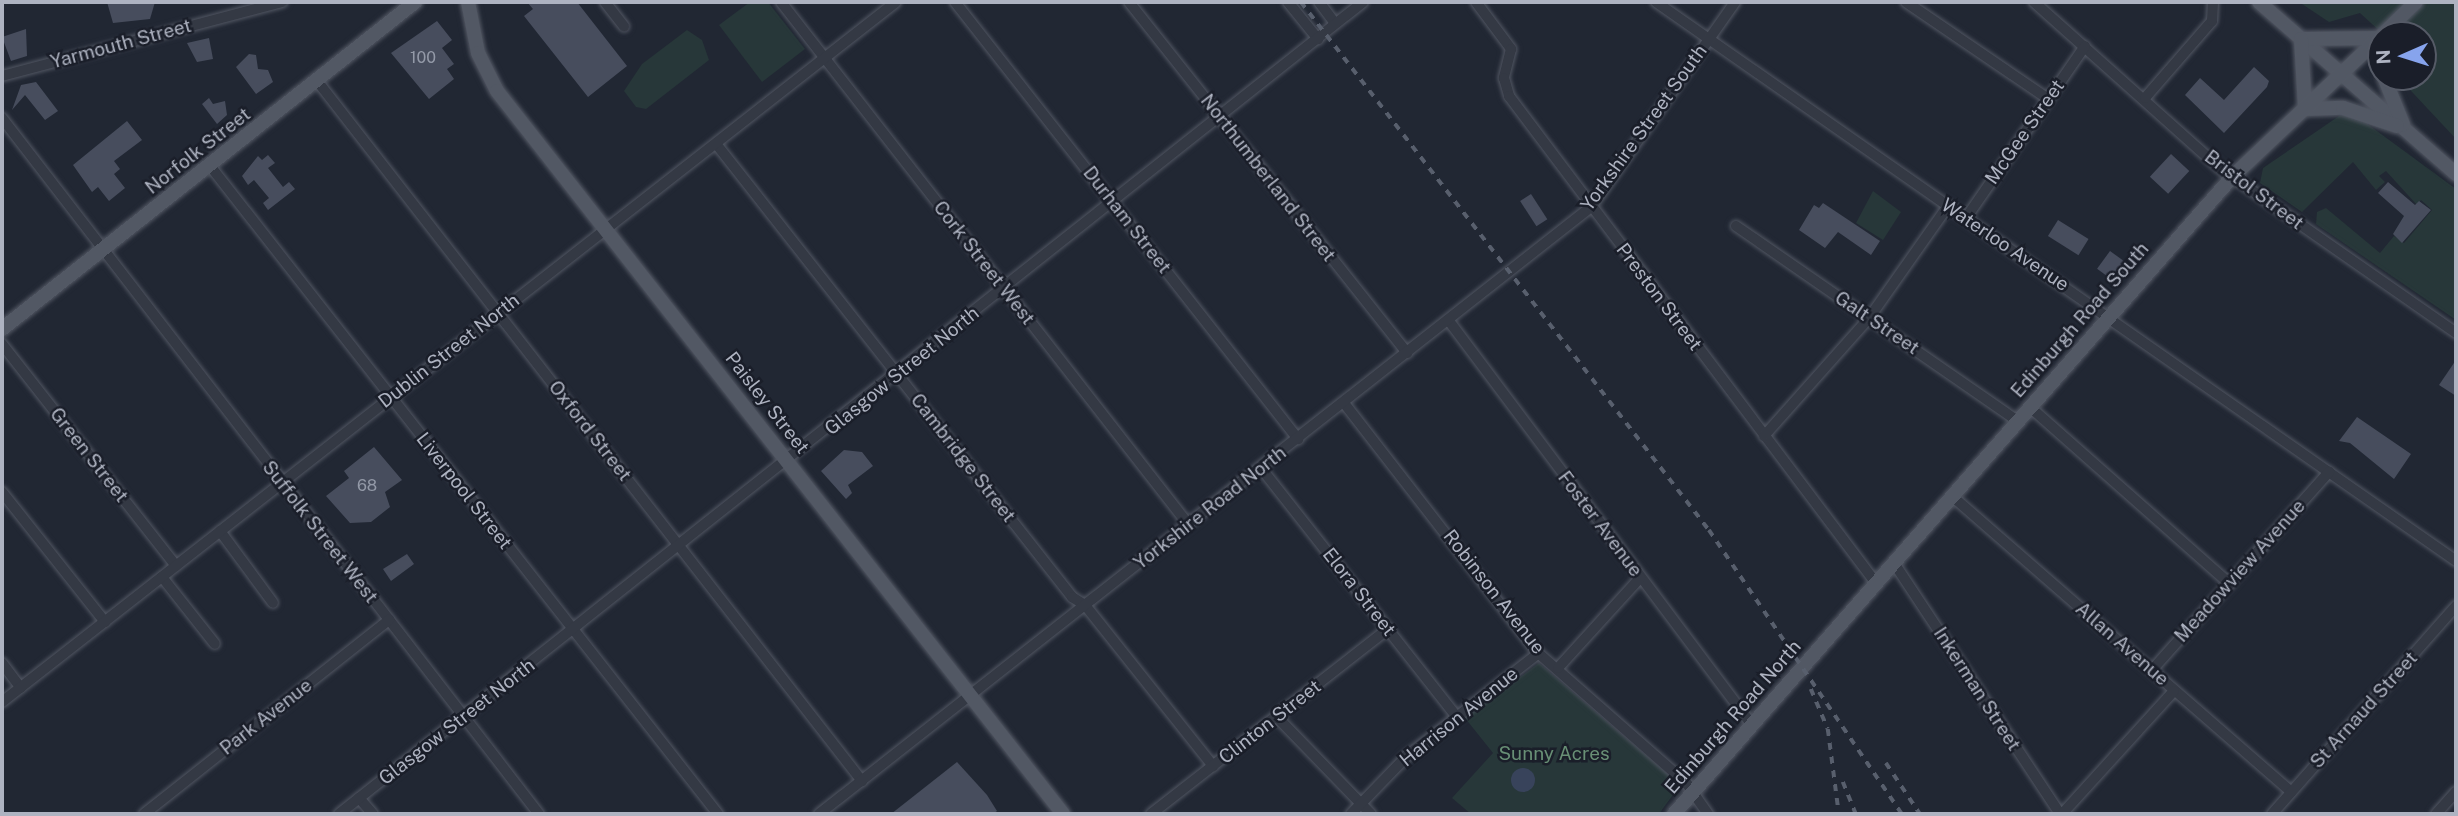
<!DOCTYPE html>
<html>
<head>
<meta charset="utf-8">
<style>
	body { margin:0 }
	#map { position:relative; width:2458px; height:816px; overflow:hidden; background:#212733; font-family:"Public Sans",sans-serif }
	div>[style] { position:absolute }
	.green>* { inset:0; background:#273739 }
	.water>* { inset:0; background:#38435b }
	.round { border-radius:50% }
	.building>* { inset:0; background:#474d5d; transform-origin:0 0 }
	.roads { filter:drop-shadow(0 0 2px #515662) drop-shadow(0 0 2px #515662) }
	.minor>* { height:10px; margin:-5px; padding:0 5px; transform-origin:5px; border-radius:5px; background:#343944 }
	.major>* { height:14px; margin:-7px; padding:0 7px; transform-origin:7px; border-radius:7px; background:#525864 }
	.rail>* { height:3.5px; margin-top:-1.75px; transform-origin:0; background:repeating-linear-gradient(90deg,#585f6d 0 7px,transparent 0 14px) }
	span { translate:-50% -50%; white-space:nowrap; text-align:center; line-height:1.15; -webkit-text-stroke:5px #1a1e29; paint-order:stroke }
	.number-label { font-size:16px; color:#949aa8 }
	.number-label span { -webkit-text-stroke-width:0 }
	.street-label { font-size:19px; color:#aeb3c1 }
	.park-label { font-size:19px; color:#688f75 }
	.frame { position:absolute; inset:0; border:4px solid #aeb3c1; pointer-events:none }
	.north { position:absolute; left:2367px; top:21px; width:70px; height:70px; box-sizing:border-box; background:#1a1e29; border:2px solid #555a66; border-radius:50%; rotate:267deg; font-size:19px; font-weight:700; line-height:28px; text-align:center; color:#aeb3c1 }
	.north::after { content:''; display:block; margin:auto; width:24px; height:32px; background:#87a4ed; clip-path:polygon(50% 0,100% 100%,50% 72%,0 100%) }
</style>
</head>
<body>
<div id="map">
	<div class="green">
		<div style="clip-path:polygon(750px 2px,768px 2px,805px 49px,762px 82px,719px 25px)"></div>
		<div style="clip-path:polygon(2299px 2px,2456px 2px,2456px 139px,2398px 77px,2423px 77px,2423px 35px,2384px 35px,2360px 13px,2329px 22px)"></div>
		<div style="clip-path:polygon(687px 30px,702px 40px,709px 60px,646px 109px,636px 107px,624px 91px,642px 64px)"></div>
		<div style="clip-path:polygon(2342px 114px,2366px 123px,2456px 189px,2456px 320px,2316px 224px,2317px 212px,2326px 208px,2380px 253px,2394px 236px,2404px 243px,2432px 210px,2421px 200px,2417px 205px,2386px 171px,2379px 176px,2385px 182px,2376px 190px,2353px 162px,2302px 212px,2260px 183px,2263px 168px)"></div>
		<div style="clip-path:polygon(1873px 191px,1901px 212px,1883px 240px,1856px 223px)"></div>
		<div style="clip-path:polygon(1539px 663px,1680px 785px,1659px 814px,1471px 814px,1452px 798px,1493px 753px,1465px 718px)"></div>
	</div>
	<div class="water">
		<div class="round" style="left:1511px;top:768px;width:24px;height:24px"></div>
	</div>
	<div class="building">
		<div style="clip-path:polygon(107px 2px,155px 2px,150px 19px,113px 23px)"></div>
		<div style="clip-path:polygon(527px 2px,577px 2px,627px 66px,588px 97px,524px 16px,533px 9px)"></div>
		<div style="clip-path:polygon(437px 21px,452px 40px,442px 48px,454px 64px,447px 69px,454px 79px,429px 99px,391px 53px)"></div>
		<div style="clip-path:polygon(26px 29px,27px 56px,11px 61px,2px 37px)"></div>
		<div style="clip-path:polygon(209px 38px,213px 59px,197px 62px,187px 43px)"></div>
		<div style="clip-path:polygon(249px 54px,256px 55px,258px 69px,268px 70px,273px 82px,256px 94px,236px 67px)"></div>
		<div style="clip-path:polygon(2254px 67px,2269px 81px,2267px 87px,2224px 133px,2185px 95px,2200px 78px,2224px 100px)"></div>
		<div style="clip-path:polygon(36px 82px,58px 111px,45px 120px,25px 95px,12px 110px,21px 85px)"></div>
		<div style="clip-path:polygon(209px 98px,213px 104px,225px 101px,227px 115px,217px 124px,202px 104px)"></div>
		<div style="clip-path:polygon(127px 121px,142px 140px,114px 161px,120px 169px,114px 174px,125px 188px,109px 201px,98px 187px,92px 192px,73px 165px)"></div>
		<div style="left:2171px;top:154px;width:25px;height:31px;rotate:43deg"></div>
		<div style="clip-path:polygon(268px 155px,275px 163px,268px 168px,283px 187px,289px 182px,295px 189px,268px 210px,263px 203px,269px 198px,254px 180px,248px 185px,242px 176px,258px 156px,262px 160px)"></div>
		<div style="clip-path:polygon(2388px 182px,2415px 205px,2419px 201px,2431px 210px,2402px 243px,2393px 234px,2404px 216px,2378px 193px)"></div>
		<div style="left:1531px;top:194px;width:30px;height:13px;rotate:57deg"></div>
		<div style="clip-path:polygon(1823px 203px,1880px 241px,1871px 255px,1838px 232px,1825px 248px,1799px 230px,1814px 205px,1819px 208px)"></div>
		<div style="left:2058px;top:220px;width:36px;height:19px;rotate:32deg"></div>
		<div style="left:2110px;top:251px;width:24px;height:22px;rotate:36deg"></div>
		<div style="clip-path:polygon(2456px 360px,2456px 396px,2439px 385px)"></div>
		<div style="clip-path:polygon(2357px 417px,2411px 454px,2394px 479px,2350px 443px,2339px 441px)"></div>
		<div style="clip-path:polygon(374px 447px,402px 480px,385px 492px,390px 507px,371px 522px,350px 523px,326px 496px,349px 478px,344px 471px)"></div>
		<div style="clip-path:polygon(844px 450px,862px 452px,873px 466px,848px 485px,852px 493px,846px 499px,821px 471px)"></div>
		<div style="clip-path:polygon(407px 554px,414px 564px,391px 581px,383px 569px)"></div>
		<div style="clip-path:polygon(957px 762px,987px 795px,997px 811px,993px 814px,891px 814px)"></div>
	</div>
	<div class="roads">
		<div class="minor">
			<div style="left:605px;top:2px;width:31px;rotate:52deg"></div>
			<div style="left:781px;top:2px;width:662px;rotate:52.06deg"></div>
			<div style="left:955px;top:2px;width:556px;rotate:51.87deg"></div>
			<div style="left:1129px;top:2px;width:448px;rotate:51.6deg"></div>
			<div style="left:1288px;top:2px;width:48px;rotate:51deg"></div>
			<div style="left:1319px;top:2px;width:26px;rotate:53deg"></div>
			<div style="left:1476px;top:2px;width:59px;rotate:53.3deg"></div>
			<div style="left:1511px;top:49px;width:30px;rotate:104deg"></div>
			<div style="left:1504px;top:78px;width:19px;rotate:74deg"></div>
			<div style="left:1509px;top:96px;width:610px;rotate:53deg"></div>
			<div style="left:1656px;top:2px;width:976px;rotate:34.94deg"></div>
			<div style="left:1906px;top:2px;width:172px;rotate:34.3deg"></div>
			<div style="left:2034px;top:2px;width:251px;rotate:41.8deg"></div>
			<div style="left:2221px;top:169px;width:287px;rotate:34.9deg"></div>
			<div style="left:2px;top:76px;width:290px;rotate:-14.8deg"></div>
			<div style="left:318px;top:82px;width:886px;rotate:52.11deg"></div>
			<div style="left:2145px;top:98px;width:102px;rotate:-49deg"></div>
			<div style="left:2212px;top:21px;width:19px;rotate:-87deg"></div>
			<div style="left:2px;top:118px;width:879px;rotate:52.35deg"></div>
			<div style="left:717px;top:145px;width:575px;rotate:51.85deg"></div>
			<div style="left:1072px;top:597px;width:15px;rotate:32deg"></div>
			<div style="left:1085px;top:605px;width:206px;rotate:51.5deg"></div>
			<div style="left:211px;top:167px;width:822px;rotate:51.92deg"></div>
			<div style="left:1966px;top:218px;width:209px;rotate:-55.3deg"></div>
			<div style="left:1736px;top:226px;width:343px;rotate:34.7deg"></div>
			<div style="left:1449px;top:321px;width:505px;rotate:53.13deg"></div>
			<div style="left:2px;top:344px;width:282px;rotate:51.9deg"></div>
			<div style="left:1344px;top:403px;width:315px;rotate:52.2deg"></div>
			<div style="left:1537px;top:652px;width:200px;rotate:41.3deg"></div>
			<div style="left:1687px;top:784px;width:37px;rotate:55deg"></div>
			<div style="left:2030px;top:407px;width:267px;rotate:41.5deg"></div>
			<div style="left:1764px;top:436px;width:158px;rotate:-48.3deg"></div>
			<div style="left:1869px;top:318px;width:137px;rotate:-54.8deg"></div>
			<div style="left:1261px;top:468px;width:315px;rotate:51.8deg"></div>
			<div style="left:2px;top:492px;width:166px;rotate:51.6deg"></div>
			<div style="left:1952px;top:496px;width:450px;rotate:41.1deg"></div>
			<div style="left:220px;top:531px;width:89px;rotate:53.6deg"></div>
			<div style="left:1894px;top:563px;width:301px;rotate:56.5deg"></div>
			<div style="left:162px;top:577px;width:85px;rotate:51.7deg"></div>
			<div style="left:2px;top:663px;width:31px;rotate:53deg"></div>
			<div style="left:1558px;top:668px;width:122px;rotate:-47.7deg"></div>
			<div style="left:2152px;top:670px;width:266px;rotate:-48.2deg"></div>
			<div style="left:2px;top:702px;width:1135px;rotate:-38.06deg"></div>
			<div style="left:1277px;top:717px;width:135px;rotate:45.9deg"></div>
			<div style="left:359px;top:798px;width:21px;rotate:49deg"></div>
			<div style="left:144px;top:814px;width:313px;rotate:-38.4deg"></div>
			<div style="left:339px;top:814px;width:1307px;rotate:-38.41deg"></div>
			<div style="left:819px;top:814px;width:982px;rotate:-38.18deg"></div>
			<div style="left:1591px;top:207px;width:251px;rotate:-54.9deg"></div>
			<div style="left:1151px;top:814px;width:301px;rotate:-38deg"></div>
			<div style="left:1351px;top:814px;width:81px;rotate:-46deg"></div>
			<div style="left:1407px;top:756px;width:167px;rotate:-38deg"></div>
			<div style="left:2062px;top:814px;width:166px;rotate:-47.7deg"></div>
			<div style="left:2272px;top:814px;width:278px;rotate:-48.5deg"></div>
			<div style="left:2436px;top:814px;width:30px;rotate:-48deg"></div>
		</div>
		<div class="major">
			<div style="left:468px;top:2px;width:52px;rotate:78.9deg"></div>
			<div style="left:478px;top:53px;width:42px;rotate:63.4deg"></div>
			<div style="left:497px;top:91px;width:918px;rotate:51.94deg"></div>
			<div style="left:2259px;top:2px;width:262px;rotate:41.1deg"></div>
			<div style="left:2382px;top:35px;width:47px;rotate:-44.1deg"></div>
			<div style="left:2379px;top:38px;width:21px;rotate:85deg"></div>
			<div style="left:2301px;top:39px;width:78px;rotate:-0.7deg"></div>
			<div style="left:2301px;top:39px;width:70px;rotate:86.7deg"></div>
			<div style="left:2384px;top:77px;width:51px;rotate:68deg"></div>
			<div style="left:2305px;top:109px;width:38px;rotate:-2deg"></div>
			<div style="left:2343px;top:108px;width:57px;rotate:18.4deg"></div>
			<div style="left:2px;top:329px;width:527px;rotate:-38.37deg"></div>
			<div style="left:1674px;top:814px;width:847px;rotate:-48.78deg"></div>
			<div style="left:2232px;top:177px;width:205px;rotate:-43.4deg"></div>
		</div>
	</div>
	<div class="rail">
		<div style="left:1301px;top:2px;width:667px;rotate:52.31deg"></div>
		<div style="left:1709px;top:530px;width:343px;rotate:55.8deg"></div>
		<div style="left:1811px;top:689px;width:43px;rotate:67deg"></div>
		<div style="left:1828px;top:729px;width:86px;rotate:82.6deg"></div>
		<div style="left:1886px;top:763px;width:61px;rotate:56.3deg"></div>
		<div style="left:1843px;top:782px;width:35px;rotate:68deg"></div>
	</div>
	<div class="number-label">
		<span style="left:423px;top:58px">100</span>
		<span style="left:367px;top:486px">68</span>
	</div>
	<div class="street-label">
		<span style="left:121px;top:44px;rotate:-15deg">Yarmouth Street</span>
		<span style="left:1644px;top:128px;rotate:-54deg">Yorkshire Street South</span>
		<span style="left:2025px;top:132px;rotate:-55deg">McGee Street</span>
		<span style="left:198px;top:151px;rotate:-38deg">Norfolk Street</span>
		<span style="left:1268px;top:178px;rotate:52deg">Northumberland Street</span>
		<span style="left:2254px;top:190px;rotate:37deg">Bristol Street</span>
		<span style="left:1127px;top:220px;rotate:52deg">Durham Street</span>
		<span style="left:2005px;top:245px;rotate:34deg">Waterloo Avenue</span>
		<span style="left:984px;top:263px;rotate:52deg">Cork Street West</span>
		<span style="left:1659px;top:297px;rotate:53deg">Preston Street</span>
		<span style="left:2080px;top:320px;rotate:-49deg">Edinburgh Road South</span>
		<span style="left:1877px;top:323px;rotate:34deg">Galt Street</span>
		<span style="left:449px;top:351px;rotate:-38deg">Dublin Street North</span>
		<span style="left:902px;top:371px;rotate:-39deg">Glasgow Street North</span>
		<span style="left:767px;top:403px;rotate:52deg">Paisley Street</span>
		<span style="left:590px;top:431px;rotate:52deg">Oxford Street</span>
		<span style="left:89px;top:455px;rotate:52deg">Green Street</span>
		<span style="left:963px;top:458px;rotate:52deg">Cambridge Street</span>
		<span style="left:464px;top:491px;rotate:52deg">Liverpool Street</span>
		<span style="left:1210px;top:508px;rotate:-38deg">Yorkshire Road North</span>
		<span style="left:1600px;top:524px;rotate:53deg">Foster Avenue</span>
		<span style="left:320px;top:532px;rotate:52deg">Suffolk Street West</span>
		<span style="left:2240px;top:571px;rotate:-48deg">Meadowview Avenue</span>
		<span style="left:1359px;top:592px;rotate:52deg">Elora Street</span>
		<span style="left:1494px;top:592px;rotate:52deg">Robinson Avenue</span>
		<span style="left:2122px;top:644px;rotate:41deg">Allan Avenue</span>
		<span style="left:1977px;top:689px;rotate:57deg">Inkerman Street</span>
		<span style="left:2364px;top:710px;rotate:-48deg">St Arnaud Street</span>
		<span style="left:266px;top:717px;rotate:-38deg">Park Avenue</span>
		<span style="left:1459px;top:717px;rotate:-39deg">Harrison Avenue</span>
		<span style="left:1733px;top:717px;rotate:-49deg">Edinburgh Road North</span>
		<span style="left:457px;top:722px;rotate:-38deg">Glasgow Street North</span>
		<span style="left:1270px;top:722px;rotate:-38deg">Clinton Street</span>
	</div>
	<div class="park-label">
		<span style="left:1554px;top:754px">Sunny Acres</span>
	</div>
	<div class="frame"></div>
	<div class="north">N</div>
</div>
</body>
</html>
